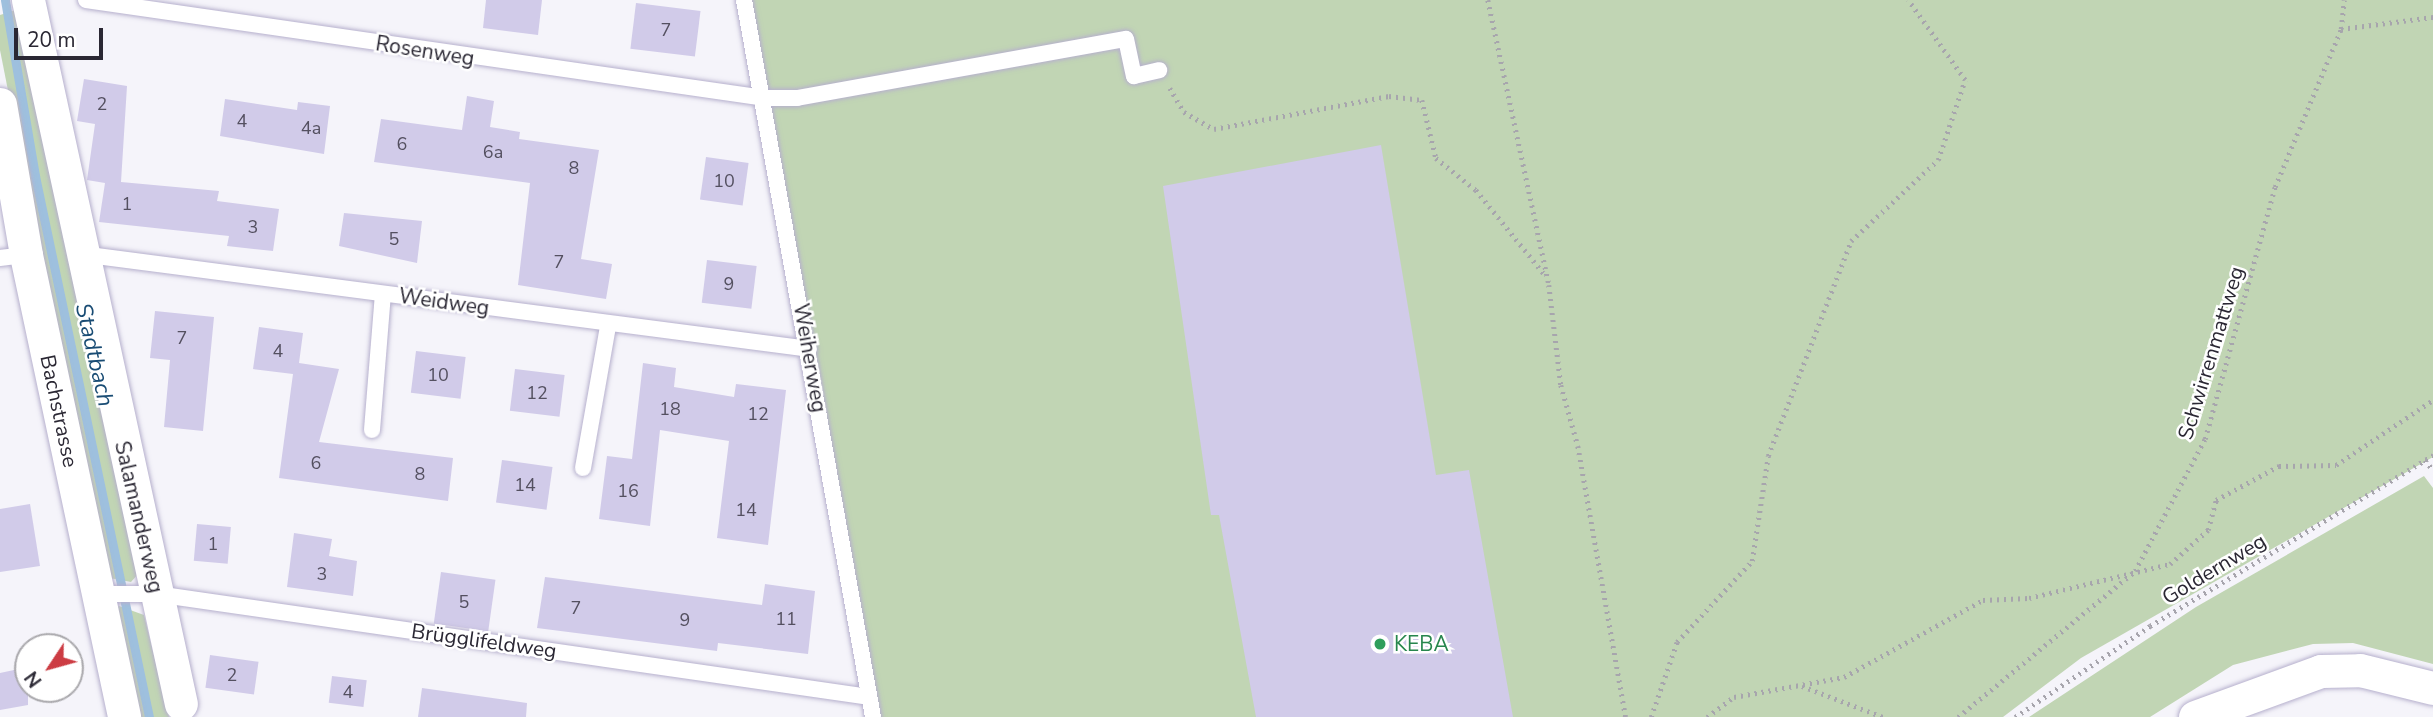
<!DOCTYPE html>
<html>
<head>
<meta charset="utf-8">
<style>
	body { margin:0 }
	#map { position:relative; width:2433px; height:717px; overflow:hidden; background:#f5f4fa; font-family:"Nunito Sans",sans-serif }
	div>[style] { position:absolute }
	.green>* { inset:0; background:#c1d5b4 }
	.stream>* { height:9px; margin:-4.5px; padding:0 4.5px; transform-origin:4.5px; border-radius:4.5px; background:#9ec0de }
	.building>* { inset:0; background:#d1cbe9; transform-origin:0 0 }
	.path>* { height:4.5px; margin-top:-2.25px; transform-origin:0; background:repeating-linear-gradient(90deg,#a7a5ad 0 2px,transparent 0 7px) }
	.roads { filter:drop-shadow(0 0 2px #b6b0cd) drop-shadow(0 0 2px #b6b0cd) }
	.service>* { height:16px; margin:-8px; padding:0 8px; transform-origin:8px; border-radius:8px; background:#fff }
	.minor>* { height:33px; margin:-16.5px; padding:0 16.5px; transform-origin:16.5px; border-radius:16.5px; background:#fff }
	.dots>* { width:19px; height:19px; translate:-50% -50%; box-sizing:border-box; border:4px solid #fff; border-radius:50% }
	span { translate:-50% -50%; white-space:nowrap; text-align:center; line-height:1.15; -webkit-text-stroke:5px #fff; paint-order:stroke }
	.number-label { font-size:18px; color:#545060 }
	.number-label span { -webkit-text-stroke-width:0 }
	.street-label { font-size:21px; color:#2a2733 }
	.leisure-label { font-size:21px; color:#27864d }
	.left { translate:0 -50%; text-align:left }
	.water-label { font-size:23px; color:#194c74; font-style:italic }
	.north { position:absolute; left:14px; top:633px; width:70px; height:70px; box-sizing:border-box; background:#fff; border:2px solid #aaa9ad; border-radius:50%; rotate:234deg; font-size:19px; font-weight:700; line-height:28px; text-align:center; color:#2a2733 }
	.north::after { content:''; display:block; margin:auto; width:24px; height:32px; background:#cc3c43; clip-path:polygon(50% 0,100% 100%,50% 72%,0 100%) }
	.scale { position:absolute; left:14px; top:28px; width:89px; height:32px; box-sizing:border-box; border:4px solid #2a2733; border-top:0; padding-left:9px; font-size:21px; line-height:24px; white-space:nowrap; color:#2a2733; -webkit-text-stroke:5px #fff; paint-order:stroke }
</style>
</head>
<body>
<div id="map">
	<div class="green">
		<div style="clip-path:polygon(744px 0,2433px 0,2433px 457px,2081px 658px,2003px 717px,873px 717px)"></div>
		<div style="clip-path:polygon(19px 9px,139px 573px,131px 582px,104px 577px,0 50px,0 15px)"></div>
		<div style="clip-path:polygon(2424px 476px,2433px 488px,2433px 664px,2353px 643px,2313px 644px,2233px 665px,2150px 717px,2029px 717px,2196px 607px)"></div>
		<div style="clip-path:polygon(119px 606px,144px 615px,169px 717px,132px 717px,111px 616px)"></div>
	</div>
	<div class="stream">
		<div style="left:5px;top:0;width:179px;rotate:80.3deg"></div>
		<div style="left:35px;top:176px;width:553px;rotate:78.1deg"></div>
	</div>
	<div class="building">
		<div style="clip-path:polygon(486px 0,542px 0,538px 35px,483px 28px)"></div>
		<div style="left:636px;top:3px;width:65px;height:46px;rotate:7deg"></div>
		<div style="clip-path:polygon(84px 79px,127px 86px,121px 182px,219px 191px,217px 201px,279px 209px,273px 251px,227px 246px,229px 236px,99px 222px,105px 183px,87px 180px,95px 124px,77px 121px)"></div>
		<div style="clip-path:polygon(467px 96px,494px 101px,490px 127px,520px 132px,519px 139px,599px 150px,581px 259px,612px 264px,606px 299px,518px 285px,530px 183px,374px 162px,381px 119px,462px 130px)"></div>
		<div style="clip-path:polygon(225px 99px,297px 110px,298px 102px,330px 106px,324px 154px,220px 136px)"></div>
		<div style="clip-path:polygon(1381px 145px,1436px 475px,1469px 470px,1513px 717px,1256px 717px,1219px 515px,1211px 515px,1163px 186px)"></div>
		<div style="left:706px;top:157px;width:43px;height:43px;rotate:8deg"></div>
		<div style="clip-path:polygon(344px 213px,422px 221px,417px 263px,339px 246px)"></div>
		<div style="left:707px;top:260px;width:50px;height:43px;rotate:7deg"></div>
		<div style="clip-path:polygon(155px 311px,214px 317px,203px 431px,164px 427px,170px 360px,150px 358px)"></div>
		<div style="clip-path:polygon(259px 327px,303px 333px,299px 363px,339px 369px,319px 442px,453px 458px,448px 501px,279px 478px,293px 374px,253px 369px)"></div>
		<div style="left:416px;top:351px;width:50px;height:42px;rotate:7deg"></div>
		<div style="clip-path:polygon(643px 363px,676px 368px,674px 387px,734px 397px,736px 384px,786px 390px,768px 545px,717px 538px,729px 441px,660px 430px,650px 526px,599px 519px,607px 456px,632px 459px)"></div>
		<div style="left:515px;top:369px;width:50px;height:42px;rotate:7deg"></div>
		<div style="left:502px;top:460px;width:51px;height:43px;rotate:8deg"></div>
		<div style="clip-path:polygon(30px 504px,40px 566px,0 572px,0 509px)"></div>
		<div style="left:197px;top:524px;width:34px;height:37px;rotate:5deg"></div>
		<div style="clip-path:polygon(294px 533px,332px 539px,329px 556px,357px 561px,353px 596px,287px 587px)"></div>
		<div style="left:441px;top:572px;width:55px;height:52px;rotate:8deg"></div>
		<div style="clip-path:polygon(545px 577px,762px 605px,765px 584px,815px 591px,808px 654px,718px 643px,717px 651px,537px 628px)"></div>
		<div style="left:210px;top:655px;width:49px;height:33px;rotate:8deg"></div>
		<div style="clip-path:polygon(28px 667px,28px 705px,0 710px,0 673px)"></div>
		<div style="left:332px;top:676px;width:35px;height:27px;rotate:7deg"></div>
		<div style="clip-path:polygon(422px 688px,527px 703px,526px 717px,418px 717px)"></div>
	</div>
	<div class="path">
		<div style="left:1488px;top:0;width:291px;rotate:77.9deg"></div>
		<div style="left:1549px;top:285px;width:101px;rotate:83.2deg"></div>
		<div style="left:1561px;top:385px;width:63px;rotate:74.4deg"></div>
		<div style="left:1578px;top:446px;width:275px;rotate:80deg"></div>
		<div style="left:2341px;top:29px;width:93px;rotate:-7.4deg"></div>
		<div style="left:1170px;top:88px;width:28px;rotate:60deg"></div>
		<div style="left:1184px;top:112px;width:34px;rotate:30deg"></div>
		<div style="left:1214px;top:129px;width:178px;rotate:-10.7deg"></div>
		<div style="left:1389px;top:96px;width:33px;rotate:7deg"></div>
		<div style="left:1422px;top:100px;width:60px;rotate:76.4deg"></div>
		<div style="left:1436px;top:158px;width:51px;rotate:38.7deg"></div>
		<div style="left:1476px;top:190px;width:111px;rotate:50.9deg"></div>
		<div style="left:2425px;top:460px;width:13px;rotate:51deg"></div>
		<div style="left:1802px;top:686px;width:87px;rotate:20.9deg"></div>
		<div style="left:1651px;top:717px;width:79px;rotate:-70.9deg"></div>
		<div style="left:1677px;top:642px;width:110px;rotate:-47.2deg"></div>
		<div style="left:1752px;top:561px;width:106px;rotate:-81.3deg"></div>
		<div style="left:1768px;top:456px;width:230px;rotate:-68.9deg"></div>
		<div style="left:1851px;top:241px;width:119px;rotate:-43deg"></div>
		<div style="left:1938px;top:160px;width:84px;rotate:-71.4deg"></div>
		<div style="left:1965px;top:80px;width:98px;rotate:-125.5deg"></div>
		<div style="left:1707px;top:717px;width:34px;rotate:-37deg"></div>
		<div style="left:1734px;top:697px;width:112px;rotate:-10.3deg"></div>
		<div style="left:1844px;top:677px;width:159px;rotate:-29deg"></div>
		<div style="left:1983px;top:600px;width:46px;rotate:-2.5deg"></div>
		<div style="left:2029px;top:598px;width:145px;rotate:-13.6deg"></div>
		<div style="left:2170px;top:564px;width:51px;rotate:-41.8deg"></div>
		<div style="left:2208px;top:530px;width:31px;rotate:-75deg"></div>
		<div style="left:2216px;top:500px;width:72px;rotate:-28.4deg"></div>
		<div style="left:2279px;top:466px;width:57px;rotate:-1deg"></div>
		<div style="left:2336px;top:465px;width:117px;rotate:-33.8deg"></div>
		<div style="left:1958px;top:717px;width:229px;rotate:-39.5deg"></div>
		<div style="left:2135px;top:571px;width:149px;rotate:-62.1deg"></div>
		<div style="left:2205px;top:439px;width:262px;rotate:-74.5deg"></div>
		<div style="left:2275px;top:187px;width:171px;rotate:-67.3deg"></div>
		<div style="left:2341px;top:29px;width:29px;rotate:-84deg"></div>
		<div style="left:2015px;top:717px;width:163px;rotate:-34deg"></div>
		<div style="left:2150px;top:626px;width:331px;rotate:-31.1deg"></div>
	</div>
	<div class="roads">
		<div class="service">
			<div style="left:86px;top:0;width:685px;rotate:8.22deg"></div>
			<div style="left:764px;top:98px;width:33px"></div>
			<div style="left:797px;top:98px;width:334px;rotate:-10.2deg"></div>
			<div style="left:1126px;top:39px;width:38px;rotate:78deg"></div>
			<div style="left:1134px;top:76px;width:26px;rotate:-13deg"></div>
			<div style="left:744px;top:0;width:729px;rotate:79.8deg"></div>
			<div style="left:81px;top:254px;width:734px;rotate:7.43deg"></div>
			<div style="left:0;top:258px;width:26px;rotate:-7deg"></div>
			<div style="left:372px;top:430px;width:136px;rotate:-85.4deg"></div>
			<div style="left:583px;top:468px;width:144px;rotate:-80deg"></div>
			<div style="left:98px;top:594px;width:58px"></div>
			<div style="left:156px;top:594px;width:720px;rotate:8.22deg"></div>
		</div>
		<div class="minor">
			<div style="left:28px;top:0;width:720px;rotate:77.74deg"></div>
			<div style="left:0;top:104px;width:153px;rotate:80.2deg"></div>
			<div style="left:26px;top:255px;width:472px;rotate:78deg"></div>
			<div style="left:2195px;top:717px;width:134px;rotate:-20.1deg"></div>
			<div style="left:2321px;top:671px;width:39px;rotate:-1deg"></div>
			<div style="left:2360px;top:670px;width:75px;rotate:13.9deg"></div>
		</div>
	</div>
	<div class="dots">
		<div style="left:1380px;top:644px;background:#2e9e5b"></div>
	</div>
	<div class="number-label">
		<span style="left:666px;top:30px">7</span>
		<span style="left:102px;top:104px">2</span>
		<span style="left:242px;top:121px">4</span>
		<span style="left:311px;top:128px">4a</span>
		<span style="left:402px;top:144px">6</span>
		<span style="left:493px;top:152px">6a</span>
		<span style="left:574px;top:168px">8</span>
		<span style="left:724px;top:181px">10</span>
		<span style="left:127px;top:204px">1</span>
		<span style="left:253px;top:227px">3</span>
		<span style="left:394px;top:239px">5</span>
		<span style="left:559px;top:262px">7</span>
		<span style="left:729px;top:284px">9</span>
		<span style="left:182px;top:338px">7</span>
		<span style="left:278px;top:351px">4</span>
		<span style="left:438px;top:375px">10</span>
		<span style="left:537px;top:393px">12</span>
		<span style="left:670px;top:409px">18</span>
		<span style="left:758px;top:414px">12</span>
		<span style="left:316px;top:463px">6</span>
		<span style="left:420px;top:474px">8</span>
		<span style="left:525px;top:485px">14</span>
		<span style="left:628px;top:491px">16</span>
		<span style="left:746px;top:510px">14</span>
		<span style="left:213px;top:544px">1</span>
		<span style="left:322px;top:574px">3</span>
		<span style="left:464px;top:602px">5</span>
		<span style="left:576px;top:608px">7</span>
		<span style="left:786px;top:619px">11</span>
		<span style="left:685px;top:620px">9</span>
		<span style="left:232px;top:675px">2</span>
		<span style="left:348px;top:692px">4</span>
	</div>
	<div class="street-label">
		<span style="left:425px;top:51px;rotate:9deg">Rosenweg</span>
		<span style="left:444px;top:302px;rotate:8deg">Weidweg</span>
		<span style="left:2211px;top:353px;rotate:-73deg">Schwirrenmattweg</span>
		<span style="left:810px;top:358px;rotate:80deg">Weiherweg</span>
		<span style="left:59px;top:411px;rotate:78deg">Bachstrasse</span>
		<span style="left:139px;top:517px;rotate:77deg">Salamanderweg</span>
		<span style="left:2214px;top:569px;rotate:-31deg">Goldernweg</span>
		<span style="left:484px;top:641px;rotate:8deg">Brügglifeldweg</span>
	</div>
	<div class="leisure-label">
		<span class="left" style="left:1394px;top:644px">KEBA</span>
	</div>
	<div class="water-label">
		<span style="left:94px;top:355px;rotate:77deg">Stadtbach</span>
	</div>
	<div class="north">N</div>
	<div class="scale">20 m</div>
</div>
</body>
</html>
